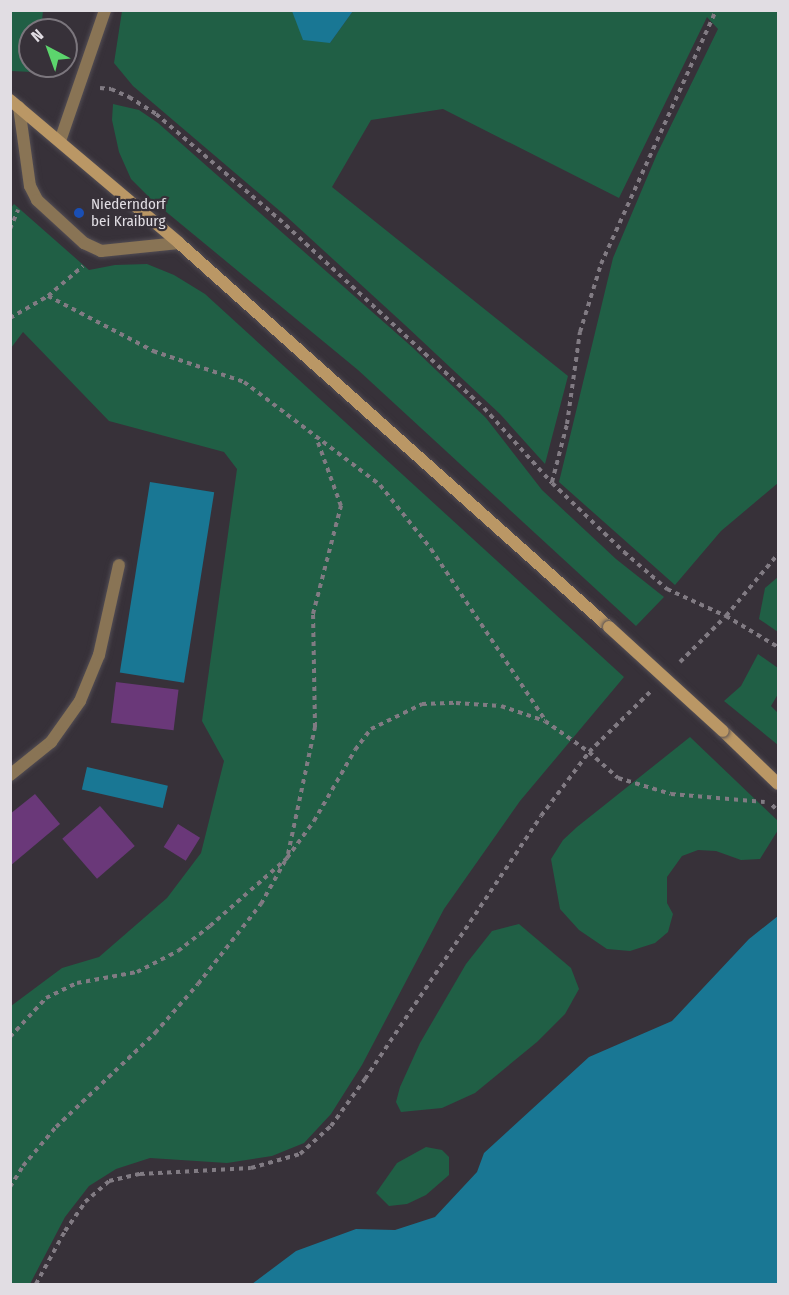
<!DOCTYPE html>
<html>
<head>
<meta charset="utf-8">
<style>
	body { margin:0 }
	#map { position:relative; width:789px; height:1295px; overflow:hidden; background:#373139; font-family:"Fira Sans Condensed",sans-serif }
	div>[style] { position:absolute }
	.green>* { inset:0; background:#205f45 }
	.water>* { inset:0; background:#197794; transform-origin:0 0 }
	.building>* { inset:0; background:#6a3879; transform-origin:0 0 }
	.path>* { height:4px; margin-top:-2px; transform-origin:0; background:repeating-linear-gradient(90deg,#817b83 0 4.5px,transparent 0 9px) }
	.roads { filter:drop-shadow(0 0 2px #524d54) drop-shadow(0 0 2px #524d54) }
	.lane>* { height:12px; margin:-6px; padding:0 6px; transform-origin:6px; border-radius:6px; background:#897455 }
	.secondary>* { height:12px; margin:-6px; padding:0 6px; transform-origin:6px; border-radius:6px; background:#ba9765 }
	.bridges { filter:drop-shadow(0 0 2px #524d54) drop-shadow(0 0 2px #524d54) }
	.secondary-bridge>* { height:12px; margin:-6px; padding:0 6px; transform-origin:6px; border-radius:6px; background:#ba9765 }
	.dots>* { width:16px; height:16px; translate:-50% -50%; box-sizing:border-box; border:3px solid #373139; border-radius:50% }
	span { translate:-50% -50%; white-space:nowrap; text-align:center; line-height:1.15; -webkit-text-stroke:4.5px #373139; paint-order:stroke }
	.poi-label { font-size:15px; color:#e1dde3 }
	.left { translate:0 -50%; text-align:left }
	.frame { position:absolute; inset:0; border:12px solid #e1dde3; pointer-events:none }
	.north { position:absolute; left:18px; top:18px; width:60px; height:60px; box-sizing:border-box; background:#373139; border:2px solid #7b767d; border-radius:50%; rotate:319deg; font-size:16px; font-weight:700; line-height:24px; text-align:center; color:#e1dde3 }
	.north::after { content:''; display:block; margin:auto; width:21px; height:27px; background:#5cd56d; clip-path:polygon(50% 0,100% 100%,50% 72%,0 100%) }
</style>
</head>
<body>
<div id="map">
	<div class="green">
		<div style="clip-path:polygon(10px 11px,43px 11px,41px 30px,30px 30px,30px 66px,34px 66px,32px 72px,11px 71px)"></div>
		<div style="clip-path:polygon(122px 11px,292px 11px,330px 43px,353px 11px,778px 11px,778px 483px,721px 531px,675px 585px,559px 482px,613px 258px,657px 154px,718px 29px,707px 17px,619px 198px,443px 109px,371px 120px,332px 187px,568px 376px,545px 464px,500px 414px,405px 325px,287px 217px,133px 86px,114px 63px)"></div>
		<div style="clip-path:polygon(113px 104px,139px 110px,158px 123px,412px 347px,486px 418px,542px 490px,616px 559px,664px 597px,636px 626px,358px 370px,153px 201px,131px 179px,119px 152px,112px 120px)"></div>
		<div style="clip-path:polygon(14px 204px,89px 270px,115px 265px,147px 264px,174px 275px,205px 294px,624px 677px,520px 801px,444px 909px,362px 1065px,331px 1114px,304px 1143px,272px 1156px,227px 1163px,150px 1158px,116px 1169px,89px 1186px,65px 1217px,30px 1284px,11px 1284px,11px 1006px,62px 968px,99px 957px,167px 898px,201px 853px,224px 761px,202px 721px,237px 469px,224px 452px,109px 421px,23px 332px,11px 348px,10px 209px)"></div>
		<div style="clip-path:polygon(778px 577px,778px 632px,759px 619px,765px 588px)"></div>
		<div style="clip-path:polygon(758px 654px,778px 668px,778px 694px,771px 706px,778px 713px,778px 745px,724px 701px,741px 686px)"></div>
		<div style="clip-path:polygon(690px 737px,778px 821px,778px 830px,760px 859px,741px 860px,716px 851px,698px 850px,682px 856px,667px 877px,667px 903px,673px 914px,668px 932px,655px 943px,630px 951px,607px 949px,579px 930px,560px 909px,551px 859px,563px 840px,577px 827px)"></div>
		<div style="clip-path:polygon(519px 924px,571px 968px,579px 989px,565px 1014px,537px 1042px,475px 1093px,442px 1108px,401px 1112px,396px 1102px,400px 1087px,420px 1043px,466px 964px,492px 931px)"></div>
		<div style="clip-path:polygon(426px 1147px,442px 1150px,449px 1157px,449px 1175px,426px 1195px,407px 1204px,389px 1206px,376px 1193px,397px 1163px)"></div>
	</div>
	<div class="water">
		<div style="clip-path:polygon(292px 11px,353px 11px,330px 43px,303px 40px)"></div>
		<div style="left:150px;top:482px;width:65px;height:193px;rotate:9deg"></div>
		<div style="left:87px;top:767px;width:83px;height:23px;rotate:13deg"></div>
		<div style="clip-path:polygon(778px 916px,778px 1284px,252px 1284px,296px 1251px,356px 1229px,395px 1230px,435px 1217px,477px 1172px,484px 1153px,589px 1057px,672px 1021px,749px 939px)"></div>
	</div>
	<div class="building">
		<div style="left:116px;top:682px;width:63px;height:41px;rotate:7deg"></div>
		<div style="clip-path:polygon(35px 794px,60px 824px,10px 866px,10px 814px)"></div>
		<div style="left:100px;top:806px;width:53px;height:50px;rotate:49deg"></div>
		<div style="left:178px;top:824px;width:26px;height:27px;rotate:32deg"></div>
	</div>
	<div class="path">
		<div style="left:100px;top:88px;width:11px;rotate:5deg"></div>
		<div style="left:111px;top:89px;width:20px;rotate:24deg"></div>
		<div style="left:129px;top:97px;width:32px;rotate:32deg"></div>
		<div style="left:156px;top:114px;width:162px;rotate:40.5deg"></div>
		<div style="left:279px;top:219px;width:279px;rotate:42.7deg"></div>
		<div style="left:484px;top:408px;width:101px;rotate:47.8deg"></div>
		<div style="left:552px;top:483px;width:100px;rotate:43.8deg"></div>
		<div style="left:624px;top:552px;width:57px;rotate:40.7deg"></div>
		<div style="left:667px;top:589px;width:65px;rotate:24.6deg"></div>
		<div style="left:726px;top:616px;width:61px;rotate:30.8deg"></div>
		<div style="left:10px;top:229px;width:21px;rotate:-67deg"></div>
		<div style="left:48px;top:296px;width:119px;rotate:27.6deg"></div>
		<div style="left:153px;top:351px;width:96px;rotate:18.8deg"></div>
		<div style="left:244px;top:382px;width:171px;rotate:37.1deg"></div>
		<div style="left:380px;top:485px;width:82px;rotate:51.4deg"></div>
		<div style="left:431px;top:549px;width:206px;rotate:56.3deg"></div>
		<div style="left:10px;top:318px;width:44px;rotate:-30.1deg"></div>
		<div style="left:48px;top:296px;width:46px;rotate:-40.6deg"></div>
		<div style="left:552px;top:482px;width:60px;rotate:-75.5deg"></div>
		<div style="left:567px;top:424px;width:93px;rotate:-82deg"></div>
		<div style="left:580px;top:332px;width:71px;rotate:-72.8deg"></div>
		<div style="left:601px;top:264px;width:279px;rotate:-65.6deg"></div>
		<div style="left:680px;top:662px;width:65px;rotate:-45deg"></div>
		<div style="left:726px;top:616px;width:81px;rotate:-50deg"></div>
		<div style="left:772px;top:805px;width:8px;rotate:45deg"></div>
		<div style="left:288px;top:854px;width:130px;rotate:-78deg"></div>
		<div style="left:315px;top:727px;width:113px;rotate:-91deg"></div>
		<div style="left:313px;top:614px;width:112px;rotate:-75.5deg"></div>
		<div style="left:341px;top:506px;width:73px;rotate:-109.9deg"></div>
		<div style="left:10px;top:1037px;width:53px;rotate:-47.3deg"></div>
		<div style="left:46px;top:998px;width:34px;rotate:-26deg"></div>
		<div style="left:77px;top:983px;width:61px;rotate:-10.4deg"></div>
		<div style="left:137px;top:972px;width:46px;rotate:-27.1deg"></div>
		<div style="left:178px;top:951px;width:41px;rotate:-38deg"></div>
		<div style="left:210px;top:926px;width:103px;rotate:-41.4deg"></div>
		<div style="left:287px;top:858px;width:46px;rotate:-53.9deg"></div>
		<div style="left:314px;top:821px;width:82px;rotate:-60deg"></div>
		<div style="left:355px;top:750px;width:26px;rotate:-53deg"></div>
		<div style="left:371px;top:729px;width:57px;rotate:-26.1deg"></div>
		<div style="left:422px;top:704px;width:34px;rotate:-2deg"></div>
		<div style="left:456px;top:703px;width:45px;rotate:3.8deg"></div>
		<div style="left:501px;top:706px;width:46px;rotate:18.8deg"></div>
		<div style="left:545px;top:721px;width:54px;rotate:35.2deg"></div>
		<div style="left:589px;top:752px;width:39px;rotate:42deg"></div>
		<div style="left:618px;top:778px;width:55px;rotate:16.8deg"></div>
		<div style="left:671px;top:794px;width:94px;rotate:4.9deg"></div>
		<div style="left:10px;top:1187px;width:25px;rotate:-58deg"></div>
		<div style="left:23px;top:1166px;width:51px;rotate:-49.8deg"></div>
		<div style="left:56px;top:1127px;width:137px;rotate:-43.5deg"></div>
		<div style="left:155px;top:1033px;width:65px;rotate:-48.7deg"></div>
		<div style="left:198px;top:984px;width:102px;rotate:-51.8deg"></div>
		<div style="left:261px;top:904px;width:49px;rotate:-60.8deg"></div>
		<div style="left:36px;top:1284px;width:60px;rotate:-61.3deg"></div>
		<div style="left:65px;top:1231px;width:35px;rotate:-55deg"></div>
		<div style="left:85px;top:1202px;width:32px;rotate:-41deg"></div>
		<div style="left:109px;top:1181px;width:32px;rotate:-13deg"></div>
		<div style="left:140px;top:1174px;width:111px;rotate:-3.1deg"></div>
		<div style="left:251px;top:1168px;width:51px;rotate:-15.9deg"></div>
		<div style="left:300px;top:1154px;width:42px;rotate:-42.1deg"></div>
		<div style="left:331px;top:1126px;width:58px;rotate:-54.1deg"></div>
		<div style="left:365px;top:1079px;width:316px;rotate:-56.2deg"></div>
		<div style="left:541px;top:816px;width:80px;rotate:-53.1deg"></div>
		<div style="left:589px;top:752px;width:87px;rotate:-44.5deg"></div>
	</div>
	<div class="roads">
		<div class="lane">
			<div style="left:19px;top:107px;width:80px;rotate:82.1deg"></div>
			<div style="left:30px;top:186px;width:16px;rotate:63deg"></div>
			<div style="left:37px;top:200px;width:64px;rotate:42.5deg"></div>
			<div style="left:84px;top:243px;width:19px;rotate:25deg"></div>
			<div style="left:101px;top:251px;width:78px;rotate:-5.9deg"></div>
			<div style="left:60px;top:141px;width:139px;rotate:-71deg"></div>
			<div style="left:10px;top:775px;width:53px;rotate:-38.8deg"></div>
			<div style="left:51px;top:742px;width:50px;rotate:-54.7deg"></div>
			<div style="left:80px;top:701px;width:50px;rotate:-67.6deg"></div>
			<div style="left:99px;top:655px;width:92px;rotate:-77.5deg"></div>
		</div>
		<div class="secondary">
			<div style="left:10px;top:100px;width:221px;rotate:40.2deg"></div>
			<div style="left:179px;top:243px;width:577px;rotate:41.77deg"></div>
			<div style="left:723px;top:731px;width:76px;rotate:43.9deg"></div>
		</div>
	</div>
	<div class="bridges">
		<div class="secondary-bridge">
			<div style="left:609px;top:627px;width:154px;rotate:42.4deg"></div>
		</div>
	</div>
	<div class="dots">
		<div style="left:79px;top:213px;background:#1a4fb4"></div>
	</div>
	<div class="poi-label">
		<span class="left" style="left:91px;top:213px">Niederndorf<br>bei Kraiburg</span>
	</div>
	<div class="frame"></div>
	<div class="north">N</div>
</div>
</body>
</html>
